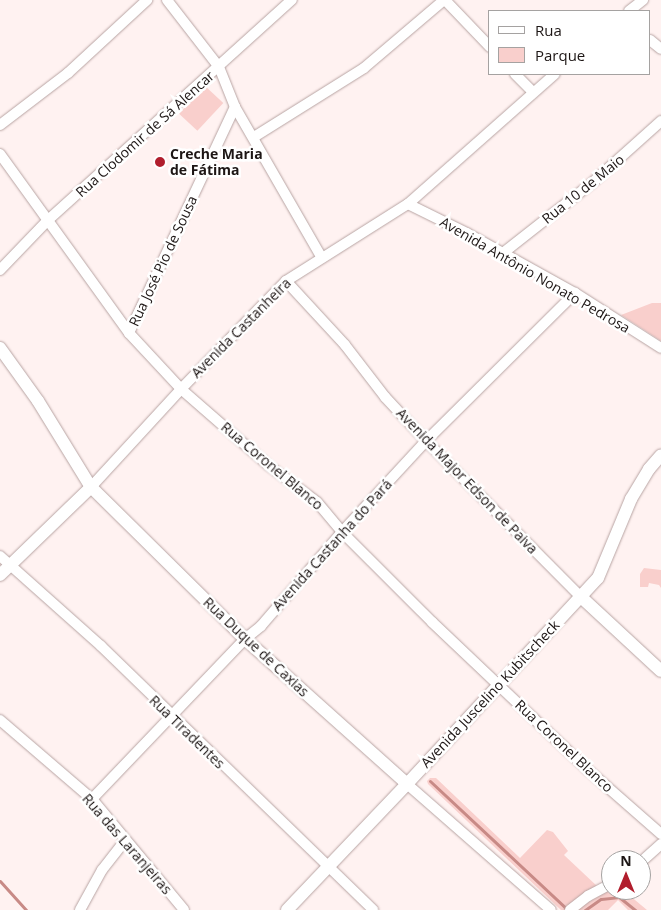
<!DOCTYPE html>
<html>
<head>
<meta charset="utf-8">
<style>
	body { margin:0 }
	#map { position:relative; width:661px; height:910px; overflow:hidden; background:#fff2f1; font-family:"Open Sans",sans-serif }
	div>[style] { position:absolute }
	.green>* { inset:0; background:#f9cfcc; transform-origin:0 0 }
	.stream>* { height:3px; margin:-1.5px; padding:0 1.5px; transform-origin:1.5px; border-radius:1.5px; background:#c88a86 }
	.roads { filter:drop-shadow(0 0 1px #b8a4a3) drop-shadow(0 0 1px #b8a4a3) }
	.minor>* { height:10px; margin:-5px; padding:0 5px; transform-origin:5px; border-radius:5px; background:#fff }
	.tertiary>* { height:12px; margin:-6px; padding:0 6px; transform-origin:6px; border-radius:6px; background:#fff }
	.dots>* { width:14px; height:14px; translate:-50% -50%; box-sizing:border-box; border:2px solid #fff; border-radius:50% }
	span { translate:-50% -50%; white-space:nowrap; text-align:center; line-height:1.15; -webkit-text-stroke:5px #fff; paint-order:stroke }
	.street-label { font-size:14px; color:#1d1615 }
	.poi-label { font-size:14px; color:#1d1615; font-weight:700 }
	.left { translate:0 -50%; text-align:left }
	.legend { position:absolute; left:488px; top:10px; width:162px; height:65px; box-sizing:border-box; background:#fff; border:1px solid #a5a2a1; margin:0; padding:6px 9px; list-style:none; font-size:15px; color:#1d1615 }
	.legend li { display:flex; align-items:center; gap:10px; height:25px }
	.legend b { width:25px; border:1px solid #a5a2a1 }
	.north { position:absolute; left:601px; top:850px; width:50px; height:50px; box-sizing:border-box; background:#fff; border:1px solid #a5a2a1; border-radius:50%; rotate:0deg; font-size:14px; font-weight:700; line-height:20px; text-align:center; color:#1d1615 }
	.north::after { content:''; display:block; margin:auto; width:18px; height:22px; background:#b11e2d; clip-path:polygon(50% 0,100% 100%,50% 72%,0 100%) }
</style>
</head>
<body>
<div id="map">
	<div class="green">
		<div style="left:205px;top:86px;width:25px;height:38px;rotate:43deg"></div>
		<div style="clip-path:polygon(652px 303px,661px 303px,661px 341px,621px 315px)"></div>
		<div style="clip-path:polygon(644px 568px,661px 570px,661px 588px,659px 585px,649px 583px,648px 587px,640px 587px,640px 574px)"></div>
		<div style="clip-path:polygon(430px 778px,436px 778px,520px 858px,547px 830px,553px 832px,568px 851px,564px 855px,598px 887px,565px 910px,561px 910px,428px 784px,427px 781px)"></div>
		<div style="clip-path:polygon(611px 889px,623px 890px,647px 910px,628px 910px,618px 900px,608px 910px,575px 910px)"></div>
	</div>
	<div class="stream">
		<div style="left:430px;top:781px;width:189px;rotate:43.1deg"></div>
		<div style="left:0;top:881px;width:39px;rotate:48deg"></div>
		<div style="left:585px;top:910px;width:19px;rotate:-35deg"></div>
		<div style="left:601px;top:899px;width:18px;rotate:-6deg"></div>
		<div style="left:619px;top:897px;width:21px;rotate:39deg"></div>
	</div>
	<div class="roads">
		<div class="minor">
			<div style="left:167px;top:0;width:85px;rotate:52.2deg"></div>
			<div style="left:219px;top:67px;width:43px;rotate:68.2deg"></div>
			<div style="left:235px;top:107px;width:174px;rotate:60.1deg"></div>
			<div style="left:445px;top:0;width:65px;rotate:46.2deg"></div>
			<div style="left:629px;top:11px;width:18px;rotate:-38deg"></div>
			<div style="left:650px;top:40px;width:14px;rotate:39deg"></div>
			<div style="left:515px;top:74px;width:25px;rotate:45deg"></div>
			<div style="left:0;top:125px;width:86px;rotate:-37.4deg"></div>
			<div style="left:68px;top:73px;width:108px;rotate:-42.7deg"></div>
			<div style="left:254px;top:137px;width:130px;rotate:-32.1deg"></div>
			<div style="left:364px;top:68px;width:105px;rotate:-40.4deg"></div>
			<div style="left:0;top:154px;width:221px;rotate:54.2deg"></div>
			<div style="left:129px;top:333px;width:76px;rotate:47.1deg"></div>
			<div style="left:181px;top:389px;width:116px;rotate:41.1deg"></div>
			<div style="left:268px;top:465px;width:61px;rotate:37.1deg"></div>
			<div style="left:317px;top:502px;width:39px;rotate:50deg"></div>
			<div style="left:342px;top:532px;width:127px;rotate:45deg"></div>
			<div style="left:432px;top:622px;width:215px;rotate:43.5deg"></div>
			<div style="left:588px;top:770px;width:97px;rotate:41.2deg"></div>
			<div style="left:408px;top:204px;width:66px;rotate:26.2deg"></div>
			<div style="left:467px;top:233px;width:124px;rotate:29.1deg"></div>
			<div style="left:575px;top:293px;width:102px;rotate:32.6deg"></div>
			<div style="left:503px;top:253px;width:113px;rotate:-38.2deg"></div>
			<div style="left:592px;top:183px;width:93px;rotate:-41.9deg"></div>
			<div style="left:0;top:270px;width:68px;rotate:-46.2deg"></div>
			<div style="left:47px;top:221px;width:330px;rotate:-42.1deg"></div>
			<div style="left:286px;top:281px;width:87px;rotate:47.3deg"></div>
			<div style="left:345px;top:345px;width:66px;rotate:52.4deg"></div>
			<div style="left:385px;top:397px;width:60px;rotate:47deg"></div>
			<div style="left:426px;top:441px;width:218px;rotate:45.2deg"></div>
			<div style="left:129px;top:333px;width:250px;rotate:-64.9deg"></div>
			<div style="left:91px;top:487px;width:133px;rotate:-47.4deg"></div>
			<div style="left:181px;top:389px;width:151px;rotate:-45.8deg"></div>
			<div style="left:286px;top:281px;width:144px;rotate:-32.3deg"></div>
			<div style="left:408px;top:204px;width:196px;rotate:-41.5deg"></div>
			<div style="left:0;top:556px;width:135px;rotate:41.7deg"></div>
			<div style="left:101px;top:646px;width:379px;rotate:44.1deg"></div>
			<div style="left:0;top:720px;width:121px;rotate:40.7deg"></div>
			<div style="left:92px;top:799px;width:144px;rotate:50.3deg"></div>
			<div style="left:407px;top:784px;width:191px;rotate:41.2deg"></div>
			<div style="left:92px;top:799px;width:221px;rotate:-46.3deg"></div>
			<div style="left:245px;top:639px;width:21px;rotate:-39deg"></div>
			<div style="left:261px;top:626px;width:124px;rotate:-49.2deg"></div>
			<div style="left:342px;top:532px;width:124px;rotate:-47.3deg"></div>
			<div style="left:426px;top:441px;width:210px;rotate:-44.8deg"></div>
			<div style="left:641px;top:862px;width:27px;rotate:-42deg"></div>
			<div style="left:80px;top:910px;width:46px;rotate:-61.2deg"></div>
			<div style="left:102px;top:870px;width:37px;rotate:-52deg"></div>
			<div style="left:570px;top:910px;width:23px;rotate:-38deg"></div>
			<div style="left:588px;top:896px;width:26px;rotate:-28deg"></div>
		</div>
		<div class="tertiary">
			<div style="left:0;top:348px;width:65px;rotate:54.4deg"></div>
			<div style="left:38px;top:401px;width:101px;rotate:58.4deg"></div>
			<div style="left:91px;top:487px;width:216px;rotate:44.6deg"></div>
			<div style="left:245px;top:639px;width:217px;rotate:41.8deg"></div>
			<div style="left:0;top:575px;width:127px;rotate:-44deg"></div>
			<div style="left:580px;top:596px;width:110px;rotate:42.8deg"></div>
			<div style="left:287px;top:910px;width:174px;rotate:-46.4deg"></div>
			<div style="left:407px;top:784px;width:281px;rotate:-47.2deg"></div>
			<div style="left:598px;top:578px;width:86px;rotate:-67.3deg"></div>
			<div style="left:631px;top:499px;width:35px;rotate:-59deg"></div>
			<div style="left:649px;top:469px;width:18px;rotate:-49deg"></div>
		</div>
	</div>
	<div class="dots">
		<div style="left:160px;top:162px;background:#b11e2d"></div>
	</div>
	<div class="street-label">
		<span style="left:145px;top:134px;rotate:-42deg">Rua Clodomir de Sá Alencar</span>
		<span style="left:583px;top:189px;rotate:-39deg">Rua 10 de Maio</span>
		<span style="left:163px;top:261px;rotate:-65deg">Rua José Pio de Sousa</span>
		<span style="left:535px;top:275px;rotate:30deg">Avenida Antônio Nonato Pedrosa</span>
		<span style="left:241px;top:328px;rotate:-45deg">Avenida Castanheira</span>
		<span style="left:272px;top:466px;rotate:40deg">Rua Coronel Blanco</span>
		<span style="left:467px;top:481px;rotate:46deg">Avenida Major Edson de Paiva</span>
		<span style="left:332px;top:545px;rotate:-48deg">Avenida Castanha do Pará</span>
		<span style="left:256px;top:647px;rotate:43deg">Rua Duque de Caxias</span>
		<span style="left:490px;top:694px;rotate:-47deg">Avenida Juscelino Kubitscheck</span>
		<span style="left:187px;top:732px;rotate:44deg">Rua Tiradentes</span>
		<span style="left:564px;top:746px;rotate:43deg">Rua Coronel Blanco</span>
		<span style="left:127px;top:844px;rotate:49deg">Rua das Laranjeiras</span>
	</div>
	<div class="poi-label">
		<span class="left" style="left:170px;top:162px">Creche Maria<br>de Fátima</span>
	</div>
	<ul class="legend">
	<li><b style="height:6px;background:#fff"></b>Rua</li>
	<li><b style="height:14px;background:#f9cfcc"></b>Parque</li>
	</ul>
	<div class="north">N</div>
</div>
</body>
</html>
